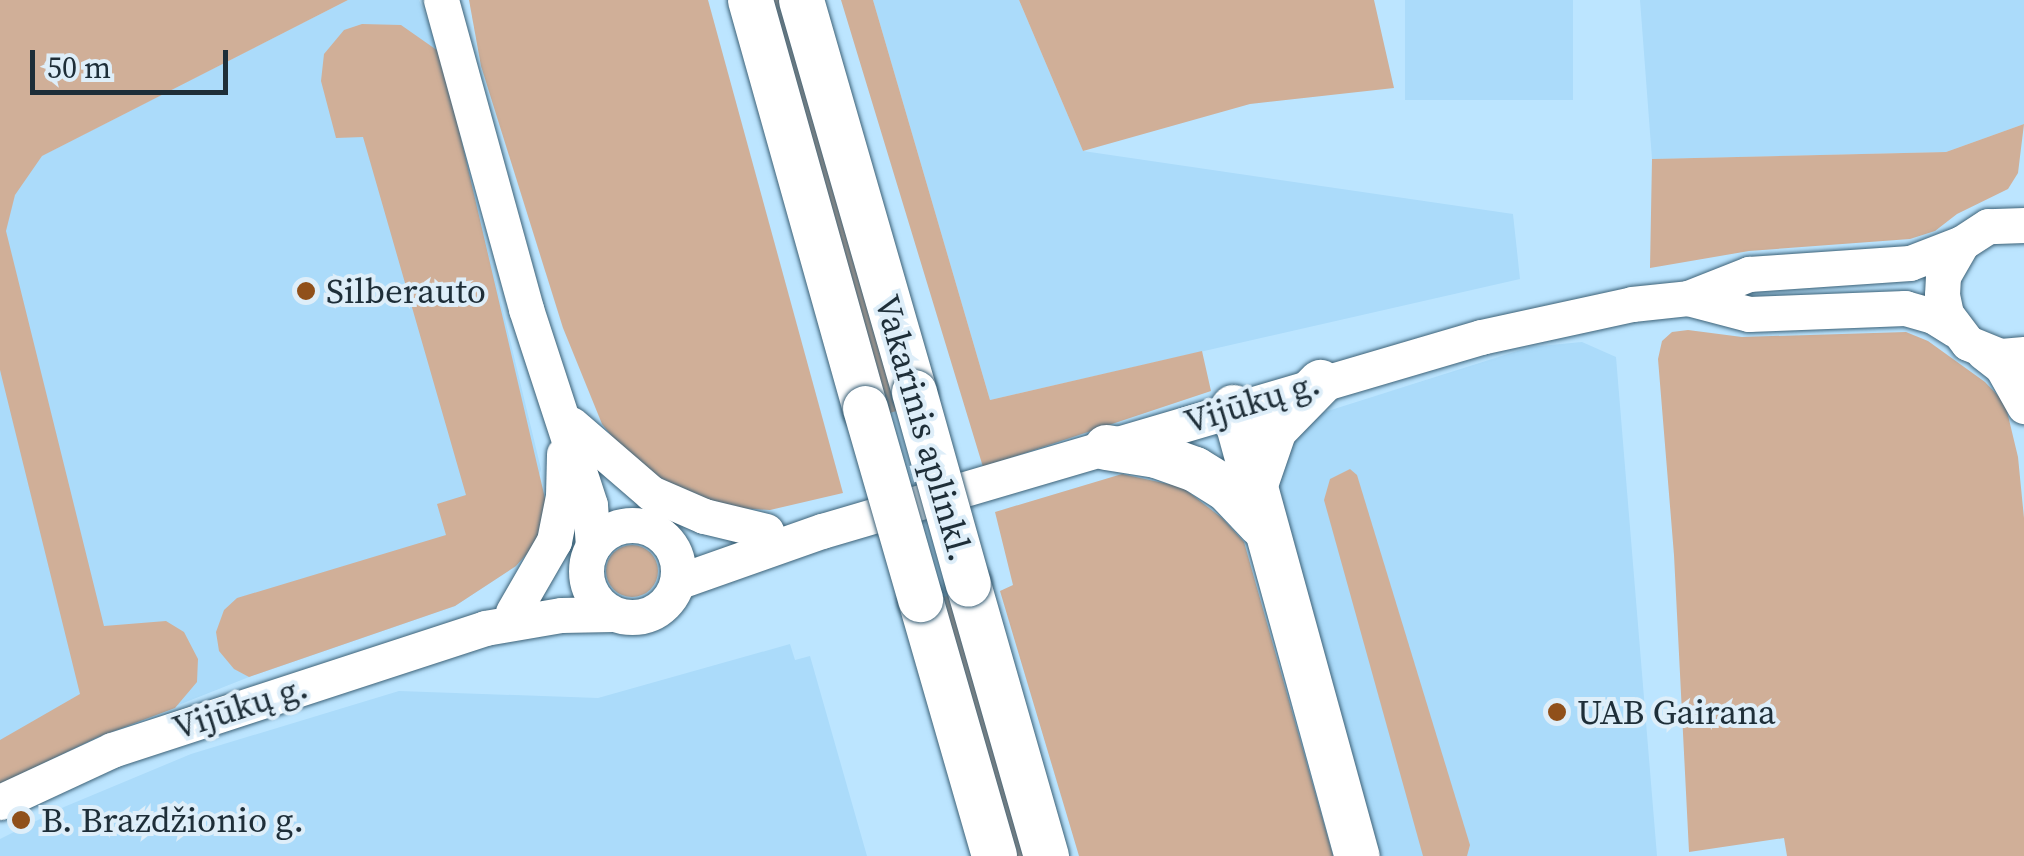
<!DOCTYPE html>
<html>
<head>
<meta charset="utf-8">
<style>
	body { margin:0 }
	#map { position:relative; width:2024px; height:856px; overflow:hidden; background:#bce5ff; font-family:"Source Serif 4",serif }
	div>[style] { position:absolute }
	.built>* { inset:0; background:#abdbfa; transform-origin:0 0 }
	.green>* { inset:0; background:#d0af98; transform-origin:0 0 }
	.round { border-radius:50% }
	.roads { filter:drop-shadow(0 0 2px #3c6177) drop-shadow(0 0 2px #3c6177) }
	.secondary>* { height:35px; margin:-17.5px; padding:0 17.5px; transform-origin:17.5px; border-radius:17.5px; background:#fff }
	.secondary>.ring { margin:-17.5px; padding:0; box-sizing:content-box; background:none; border:35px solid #fff; border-radius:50% }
	.highway>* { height:45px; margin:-22.5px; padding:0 22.5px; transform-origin:22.5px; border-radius:22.5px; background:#fff }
	.bridges { filter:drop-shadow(0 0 2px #3c6177) drop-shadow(0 0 2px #3c6177) }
	.highway-bridge>* { height:45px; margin:-22.5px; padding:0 22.5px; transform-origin:22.5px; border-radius:22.5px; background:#fff }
	.dots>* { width:28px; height:28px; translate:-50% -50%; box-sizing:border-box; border:5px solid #deeef9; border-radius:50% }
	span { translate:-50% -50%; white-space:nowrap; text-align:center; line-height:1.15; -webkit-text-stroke:8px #deeef9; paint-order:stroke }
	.poi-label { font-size:35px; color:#1e2e38 }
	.left { translate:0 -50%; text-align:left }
	.street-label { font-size:35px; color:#1e2e38 }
	.scale { position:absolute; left:30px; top:50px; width:198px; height:45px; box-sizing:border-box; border:5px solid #1e2e38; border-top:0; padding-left:12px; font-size:30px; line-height:35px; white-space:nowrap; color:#1e2e38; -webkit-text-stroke:8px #deeef9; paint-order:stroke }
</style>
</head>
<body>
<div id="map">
	<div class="built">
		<div style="clip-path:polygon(348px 0,419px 0,441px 53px,541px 469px,516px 566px,455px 606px,249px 677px,98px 737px,0 784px,0 177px)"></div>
		<div style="clip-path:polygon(873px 0,1019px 0,1083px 151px,1513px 214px,1520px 279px,990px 400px)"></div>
		<div style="left:1405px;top:0;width:168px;height:100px"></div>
		<div style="clip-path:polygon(1640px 0,2024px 0,2024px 124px,1946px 152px,1652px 159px)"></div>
		<div style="clip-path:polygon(1582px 342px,1616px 357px,1657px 856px,1381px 856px,1280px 508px,1274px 478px,1277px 451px,1312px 416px,1530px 347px)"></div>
		<div style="clip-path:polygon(790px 644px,795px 660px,810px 656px,867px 856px,0 856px,0 839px,64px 807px,191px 754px,399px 691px,598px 698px)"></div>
	</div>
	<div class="green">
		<div style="clip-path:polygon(0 0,348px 0,42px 156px,15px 195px,6px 231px,104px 626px,166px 621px,184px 632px,198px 659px,197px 682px,175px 708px,98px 737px,0 784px,0 740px,80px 694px,0 370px)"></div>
		<div style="clip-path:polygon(469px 0,708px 0,843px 493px,770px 510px,722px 507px,676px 493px,634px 464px,602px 424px,563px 328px,481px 66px)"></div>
		<div style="clip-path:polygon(768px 0,781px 0,900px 410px,886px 414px)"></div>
		<div style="clip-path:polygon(841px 0,873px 0,990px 400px,1202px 351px,1211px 391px,983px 467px)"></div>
		<div style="clip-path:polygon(1019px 0,1374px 0,1394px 88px,1250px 104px,1083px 151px)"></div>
		<div style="clip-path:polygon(362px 24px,401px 25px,441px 53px,547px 507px,540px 539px,516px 566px,455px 606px,249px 677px,234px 669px,219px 651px,216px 632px,224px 610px,237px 598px,446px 535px,437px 504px,466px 495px,363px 137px,336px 138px,321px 81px,324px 54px,344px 30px)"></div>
		<div style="clip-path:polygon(2024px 124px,2018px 173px,2008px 189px,1957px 214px,1935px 231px,1910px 239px,1749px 251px,1650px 268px,1652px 159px,1946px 152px)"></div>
		<div style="clip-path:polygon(1688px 330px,1742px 337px,1906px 332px,1928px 341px,1985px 382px,2005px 403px,2018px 457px,2024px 518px,2024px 856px,1787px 856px,1784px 838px,1689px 852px,1674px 555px,1658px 359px,1662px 341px,1672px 332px)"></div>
		<div style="clip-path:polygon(1350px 469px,1357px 475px,1470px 845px,1467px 856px,1423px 856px,1324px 500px,1330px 479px)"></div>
		<div style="clip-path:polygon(1122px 474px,1182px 487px,1222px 518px,1244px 542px,1333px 856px,1079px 856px,1000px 591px,1013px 585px,995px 512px)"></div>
		<div class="round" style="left:606px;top:545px;width:52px;height:52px"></div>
		<div style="left:954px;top:594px;width:272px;height:15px;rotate:74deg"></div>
	</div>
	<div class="roads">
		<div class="secondary">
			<div style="left:441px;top:0;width:320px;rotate:74.6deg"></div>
			<div style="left:526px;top:309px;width:206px;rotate:71.9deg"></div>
			<div style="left:590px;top:505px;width:41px;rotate:85.8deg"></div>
			<div style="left:2024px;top:225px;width:36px;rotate:178deg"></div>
			<div style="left:1988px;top:226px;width:31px;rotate:147deg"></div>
			<div style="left:1962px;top:243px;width:38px;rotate:120deg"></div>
			<div style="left:1943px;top:276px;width:19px;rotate:93deg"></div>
			<div style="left:1942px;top:295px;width:19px;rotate:78deg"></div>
			<div style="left:1946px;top:314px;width:36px;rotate:53deg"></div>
			<div style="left:1968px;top:343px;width:35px;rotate:22deg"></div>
			<div style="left:2001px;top:356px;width:23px;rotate:-5deg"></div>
			<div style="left:1688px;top:298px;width:63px;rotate:14.7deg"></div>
			<div style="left:1749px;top:314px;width:156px;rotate:-2.2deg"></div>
			<div style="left:1905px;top:308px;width:29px;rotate:16deg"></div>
			<div style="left:1933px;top:316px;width:26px;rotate:32deg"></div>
			<div style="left:1983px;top:352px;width:24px;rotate:38deg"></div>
			<div style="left:2002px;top:367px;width:45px;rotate:60.6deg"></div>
			<div style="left:571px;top:424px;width:106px;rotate:40.8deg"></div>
			<div style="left:651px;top:493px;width:58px;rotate:23.5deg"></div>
			<div style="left:704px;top:516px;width:64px;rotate:13.6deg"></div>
			<div class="ring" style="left:586px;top:525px;width:57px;height:57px"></div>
			<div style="left:677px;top:582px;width:154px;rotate:-19.4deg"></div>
			<div style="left:822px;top:531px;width:687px;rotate:-16.4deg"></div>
			<div style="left:1481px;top:337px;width:155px;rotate:-12.3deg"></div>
			<div style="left:1632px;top:304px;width:56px;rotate:-6.1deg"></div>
			<div style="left:1688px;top:298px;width:66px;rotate:-21.5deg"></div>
			<div style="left:1749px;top:274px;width:161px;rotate:-3.9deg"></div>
			<div style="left:1910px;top:263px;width:56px;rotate:-21deg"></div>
			<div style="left:513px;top:612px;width:82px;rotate:-60deg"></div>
			<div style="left:554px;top:541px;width:46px;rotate:-78.7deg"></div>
			<div style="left:563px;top:496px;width:42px;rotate:-88.6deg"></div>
			<div style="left:0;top:802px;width:123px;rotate:-24.9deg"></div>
			<div style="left:112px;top:750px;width:392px;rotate:-18.1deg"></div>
			<div style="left:485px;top:628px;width:77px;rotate:-9.7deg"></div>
			<div style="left:561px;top:615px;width:52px;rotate:-1.1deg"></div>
		</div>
		<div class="highway">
			<div style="left:750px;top:0;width:424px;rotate:74.3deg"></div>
			<div style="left:801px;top:0;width:408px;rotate:73.9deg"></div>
			<div style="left:1233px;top:407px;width:466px;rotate:74.6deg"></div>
			<div style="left:1106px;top:447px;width:51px;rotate:9.1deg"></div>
			<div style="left:1156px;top:455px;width:41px;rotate:19.7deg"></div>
			<div style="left:1195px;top:469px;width:38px;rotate:32deg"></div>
			<div style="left:1227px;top:489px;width:48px;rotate:46.7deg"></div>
			<div style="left:1253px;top:490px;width:65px;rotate:-71deg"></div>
			<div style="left:1274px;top:429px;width:66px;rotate:-45.6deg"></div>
			<div style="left:968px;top:584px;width:283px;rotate:74deg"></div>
			<div style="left:920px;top:599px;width:267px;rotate:73.9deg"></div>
		</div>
	</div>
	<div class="bridges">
		<div class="highway-bridge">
			<div style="left:914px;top:392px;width:199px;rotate:74.3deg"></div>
			<div style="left:865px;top:408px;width:199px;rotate:73.9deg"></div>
		</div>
	</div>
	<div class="dots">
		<div style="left:306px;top:291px;background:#90501a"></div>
		<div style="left:1557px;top:712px;background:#90501a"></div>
		<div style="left:21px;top:820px;background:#90501a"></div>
	</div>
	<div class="poi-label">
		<span class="left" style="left:326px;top:291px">Silberauto</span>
		<span class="left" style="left:1577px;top:712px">UAB Gairana</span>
		<span class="left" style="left:41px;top:820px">B. Brazdžionio g.</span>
	</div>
	<div class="street-label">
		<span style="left:1252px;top:402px;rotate:-17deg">Vijūkų g.</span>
		<span style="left:924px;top:428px;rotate:74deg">Vakarinis aplinkl.</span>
		<span style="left:240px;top:707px;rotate:-18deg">Vijūkų g.</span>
	</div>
	<div class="scale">50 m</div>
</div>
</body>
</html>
